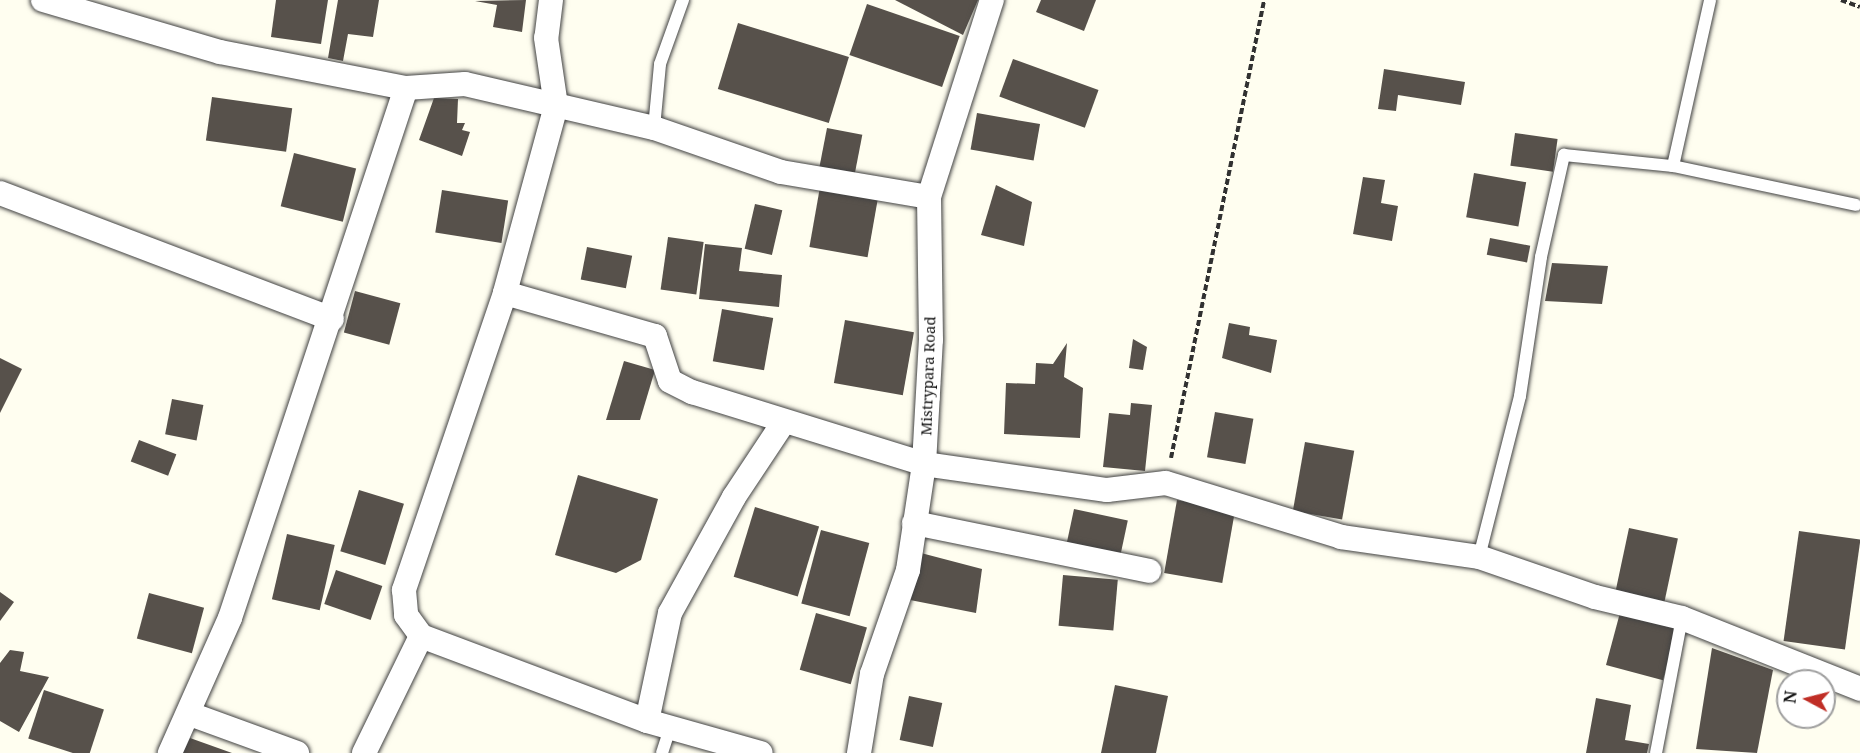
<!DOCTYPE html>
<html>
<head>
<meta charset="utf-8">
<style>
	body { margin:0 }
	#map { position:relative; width:1860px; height:753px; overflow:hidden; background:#fffef0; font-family:"Noto Serif",serif }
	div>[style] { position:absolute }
	.building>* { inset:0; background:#57514b; transform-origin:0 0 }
	.path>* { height:4px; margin-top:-2px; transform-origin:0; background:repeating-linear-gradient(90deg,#313131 0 6px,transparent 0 9px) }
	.roads { filter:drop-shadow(0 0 2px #424242) drop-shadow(0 0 2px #424242) }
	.service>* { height:12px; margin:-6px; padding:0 6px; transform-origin:6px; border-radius:6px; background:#fff }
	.minor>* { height:24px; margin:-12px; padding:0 12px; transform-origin:12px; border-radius:12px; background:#fff }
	span { translate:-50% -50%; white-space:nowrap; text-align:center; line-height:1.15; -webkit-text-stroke:6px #fff; paint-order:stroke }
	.street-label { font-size:15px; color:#0f0f0f }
	.north { position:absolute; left:1776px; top:669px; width:60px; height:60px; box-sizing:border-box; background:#fff; border:2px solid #9f9f9f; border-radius:50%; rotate:277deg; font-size:16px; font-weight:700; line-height:24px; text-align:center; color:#0f0f0f }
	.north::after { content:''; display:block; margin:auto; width:21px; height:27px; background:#c02e26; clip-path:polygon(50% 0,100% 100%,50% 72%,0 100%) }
</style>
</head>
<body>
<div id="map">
	<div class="building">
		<div style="clip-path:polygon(276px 0,328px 0,321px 44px,271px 37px)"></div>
		<div style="clip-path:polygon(338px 0,379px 0,373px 37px,348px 34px,343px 61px,328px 58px)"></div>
		<div style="clip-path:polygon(526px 0,522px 32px,493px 27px,497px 5px,475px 1px)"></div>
		<div style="clip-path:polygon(895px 0,978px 0,963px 35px)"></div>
		<div style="clip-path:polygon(1041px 0,1096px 0,1084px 31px,1036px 12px)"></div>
		<div style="left:867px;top:4px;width:98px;height:54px;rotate:19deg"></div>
		<div style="left:738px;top:23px;width:116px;height:69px;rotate:17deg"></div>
		<div style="left:1013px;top:59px;width:91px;height:40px;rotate:20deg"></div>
		<div style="clip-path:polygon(1384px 69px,1465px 82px,1461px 105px,1398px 95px,1396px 111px,1378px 109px)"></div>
		<div style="left:212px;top:97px;width:81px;height:44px;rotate:8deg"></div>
		<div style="clip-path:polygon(434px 98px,458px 99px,457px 123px,465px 123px,462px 130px,470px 132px,462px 156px,419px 140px)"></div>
		<div style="left:977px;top:113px;width:64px;height:37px;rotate:10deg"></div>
		<div style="left:827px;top:128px;width:36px;height:42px;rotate:11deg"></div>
		<div style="left:1515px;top:133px;width:43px;height:33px;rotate:8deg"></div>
		<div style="left:294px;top:153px;width:64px;height:55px;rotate:14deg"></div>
		<div style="left:1474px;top:173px;width:53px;height:45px;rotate:10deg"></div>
		<div style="clip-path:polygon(1363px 177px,1385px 180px,1381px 203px,1398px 206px,1392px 241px,1353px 234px)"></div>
		<div style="clip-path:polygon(996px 185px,1032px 202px,1024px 246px,981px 235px)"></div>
		<div style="left:820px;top:187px;width:59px;height:61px;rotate:10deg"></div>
		<div style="left:442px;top:190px;width:67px;height:43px;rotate:9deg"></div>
		<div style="left:755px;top:204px;width:28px;height:46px;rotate:13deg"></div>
		<div style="left:668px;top:237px;width:36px;height:53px;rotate:8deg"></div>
		<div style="left:1490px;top:238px;width:41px;height:17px;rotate:11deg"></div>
		<div style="clip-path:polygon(705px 244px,742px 248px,739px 271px,782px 275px,779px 307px,699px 299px)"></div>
		<div style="left:587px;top:247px;width:46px;height:33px;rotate:11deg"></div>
		<div style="clip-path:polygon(1552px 263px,1608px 266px,1602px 304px,1545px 301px)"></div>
		<div style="left:355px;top:291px;width:47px;height:43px;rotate:15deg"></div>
		<div style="left:722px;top:309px;width:52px;height:53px;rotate:10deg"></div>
		<div style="left:845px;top:320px;width:70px;height:64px;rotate:10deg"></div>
		<div style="clip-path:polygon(1229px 323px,1250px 327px,1249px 335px,1277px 340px,1271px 373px,1222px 358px)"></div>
		<div style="clip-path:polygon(1133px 339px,1147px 347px,1143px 370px,1129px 368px)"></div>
		<div style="clip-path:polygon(1067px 343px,1064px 377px,1083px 388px,1080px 438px,1004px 434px,1006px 383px,1035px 384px,1036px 363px,1053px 364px)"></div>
		<div style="clip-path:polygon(0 358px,22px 369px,0 413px)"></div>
		<div style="clip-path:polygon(624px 361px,655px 370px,640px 420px,606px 420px)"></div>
		<div style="left:172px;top:399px;width:32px;height:36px;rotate:11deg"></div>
		<div style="clip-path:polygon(1131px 403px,1152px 405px,1145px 471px,1103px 467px,1109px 413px,1130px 415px)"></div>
		<div style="left:1215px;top:412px;width:39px;height:46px;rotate:10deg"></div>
		<div style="left:139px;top:440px;width:40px;height:23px;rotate:21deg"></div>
		<div style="left:1305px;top:442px;width:50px;height:70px;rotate:10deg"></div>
		<div style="clip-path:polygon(578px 475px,658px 499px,641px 560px,616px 573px,555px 555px)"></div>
		<div style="left:359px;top:490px;width:47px;height:64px;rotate:17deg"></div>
		<div style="left:1177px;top:500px;width:59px;height:74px;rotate:10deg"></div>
		<div style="left:755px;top:507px;width:67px;height:73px;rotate:17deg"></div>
		<div style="left:1074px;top:509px;width:55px;height:34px;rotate:12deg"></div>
		<div style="left:1629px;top:528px;width:50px;height:69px;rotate:12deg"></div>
		<div style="left:821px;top:530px;width:50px;height:76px;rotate:15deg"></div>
		<div style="left:1799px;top:531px;width:62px;height:111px;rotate:8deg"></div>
		<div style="left:287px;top:534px;width:49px;height:67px;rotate:13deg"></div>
		<div style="clip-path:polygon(921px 553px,982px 569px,976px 613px,905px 599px)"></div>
		<div style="left:336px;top:570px;width:49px;height:36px;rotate:19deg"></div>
		<div style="left:1063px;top:575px;width:55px;height:51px;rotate:5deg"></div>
		<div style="clip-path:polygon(0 592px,14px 602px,0 621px)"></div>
		<div style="left:149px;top:593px;width:57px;height:47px;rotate:15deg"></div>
		<div style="left:1621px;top:609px;width:59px;height:58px;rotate:15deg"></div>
		<div style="left:816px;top:613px;width:53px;height:59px;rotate:16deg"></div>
		<div style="clip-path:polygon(1712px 648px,1773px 670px,1757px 753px,1696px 749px)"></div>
		<div style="clip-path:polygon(10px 650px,24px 652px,20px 671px,49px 677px,19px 732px,0 721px,0 663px)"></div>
		<div style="clip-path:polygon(1115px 685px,1168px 696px,1156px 753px,1101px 753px)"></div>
		<div style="left:44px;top:690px;width:63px;height:51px;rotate:18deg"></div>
		<div style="left:909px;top:696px;width:34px;height:45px;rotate:12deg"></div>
		<div style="clip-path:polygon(1596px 698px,1631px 705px,1625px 740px,1649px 744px,1647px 753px,1586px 753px)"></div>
		<div style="clip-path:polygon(190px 738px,232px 753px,183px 753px)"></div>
	</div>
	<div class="path">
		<div style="left:1841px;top:0;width:20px;rotate:20deg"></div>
		<div style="left:1171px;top:458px;width:467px;rotate:-78.5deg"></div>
	</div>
	<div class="roads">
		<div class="service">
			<div style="left:654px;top:128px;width:64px;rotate:-84.6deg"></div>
			<div style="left:660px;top:64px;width:68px;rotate:-70.2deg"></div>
			<div style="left:1673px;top:166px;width:170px;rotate:-77.4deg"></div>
			<div style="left:1479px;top:557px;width:166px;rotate:-75.7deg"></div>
			<div style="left:1520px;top:396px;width:141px;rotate:-81.4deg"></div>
			<div style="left:1541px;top:257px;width:105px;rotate:-77.3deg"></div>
			<div style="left:1564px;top:155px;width:110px;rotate:5.8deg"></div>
			<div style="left:1673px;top:166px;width:187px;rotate:12deg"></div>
			<div style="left:662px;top:753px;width:25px;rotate:-72deg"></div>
			<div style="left:1656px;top:753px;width:137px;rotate:-79.1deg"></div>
		</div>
		<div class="minor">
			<div style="left:43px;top:0;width:184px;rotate:16.4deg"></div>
			<div style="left:220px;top:52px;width:189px;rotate:11deg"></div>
			<div style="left:406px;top:88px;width:558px;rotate:108.37deg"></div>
			<div style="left:230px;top:618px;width:148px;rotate:114deg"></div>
			<div style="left:551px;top:0;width:38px;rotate:97deg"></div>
			<div style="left:546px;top:38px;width:69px;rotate:81.6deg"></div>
			<div style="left:556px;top:106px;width:194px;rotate:105.3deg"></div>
			<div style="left:505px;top:293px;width:314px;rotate:108.8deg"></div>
			<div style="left:404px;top:590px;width:25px;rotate:85deg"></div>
			<div style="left:406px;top:615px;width:26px;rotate:54deg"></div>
			<div style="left:421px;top:636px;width:241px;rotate:20.6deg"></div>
			<div style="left:647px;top:721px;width:118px;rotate:15.7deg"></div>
			<div style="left:406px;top:88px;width:59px;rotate:-3.9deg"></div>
			<div style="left:465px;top:84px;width:194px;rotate:13.1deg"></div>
			<div style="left:654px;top:128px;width:134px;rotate:19.1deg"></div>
			<div style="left:781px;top:172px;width:150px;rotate:9.6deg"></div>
			<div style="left:0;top:193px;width:355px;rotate:20.8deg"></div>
			<div style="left:505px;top:293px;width:156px;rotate:16deg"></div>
			<div style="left:655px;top:336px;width:47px;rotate:71.6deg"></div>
			<div style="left:670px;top:381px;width:25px;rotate:27deg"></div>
			<div style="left:692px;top:392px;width:243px;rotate:17.2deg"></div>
			<div style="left:924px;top:464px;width:185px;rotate:8.1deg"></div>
			<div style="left:1107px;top:490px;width:59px;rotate:-6.8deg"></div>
			<div style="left:1166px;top:483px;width:183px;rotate:17.1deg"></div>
			<div style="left:1341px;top:537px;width:139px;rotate:8.2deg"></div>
			<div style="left:1479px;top:557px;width:123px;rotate:19deg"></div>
			<div style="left:1595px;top:597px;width:89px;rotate:13.6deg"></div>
			<div style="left:1682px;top:618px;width:192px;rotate:21.7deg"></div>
			<div style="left:914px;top:523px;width:240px;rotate:11.5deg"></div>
			<div style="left:190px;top:714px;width:114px;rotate:20deg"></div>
			<div style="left:647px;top:721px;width:110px;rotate:-78deg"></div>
			<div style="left:670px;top:613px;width:132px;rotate:-61.1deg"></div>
			<div style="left:734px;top:497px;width:89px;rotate:-56.5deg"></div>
			<div style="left:364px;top:753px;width:130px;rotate:-64deg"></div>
			<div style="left:859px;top:753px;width:80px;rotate:-80.7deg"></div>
			<div style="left:872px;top:674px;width:110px;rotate:-70.9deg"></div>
			<div style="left:908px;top:570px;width:107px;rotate:-81.4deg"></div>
			<div style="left:924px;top:464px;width:124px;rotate:-86.8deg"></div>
			<div style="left:931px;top:340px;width:143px;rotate:-90.8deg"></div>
			<div style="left:929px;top:197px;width:207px;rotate:-72.3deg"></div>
		</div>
	</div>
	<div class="street-label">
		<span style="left:928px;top:376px;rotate:-88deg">Mistrypara Road</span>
	</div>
	<div class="north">N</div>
</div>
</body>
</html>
